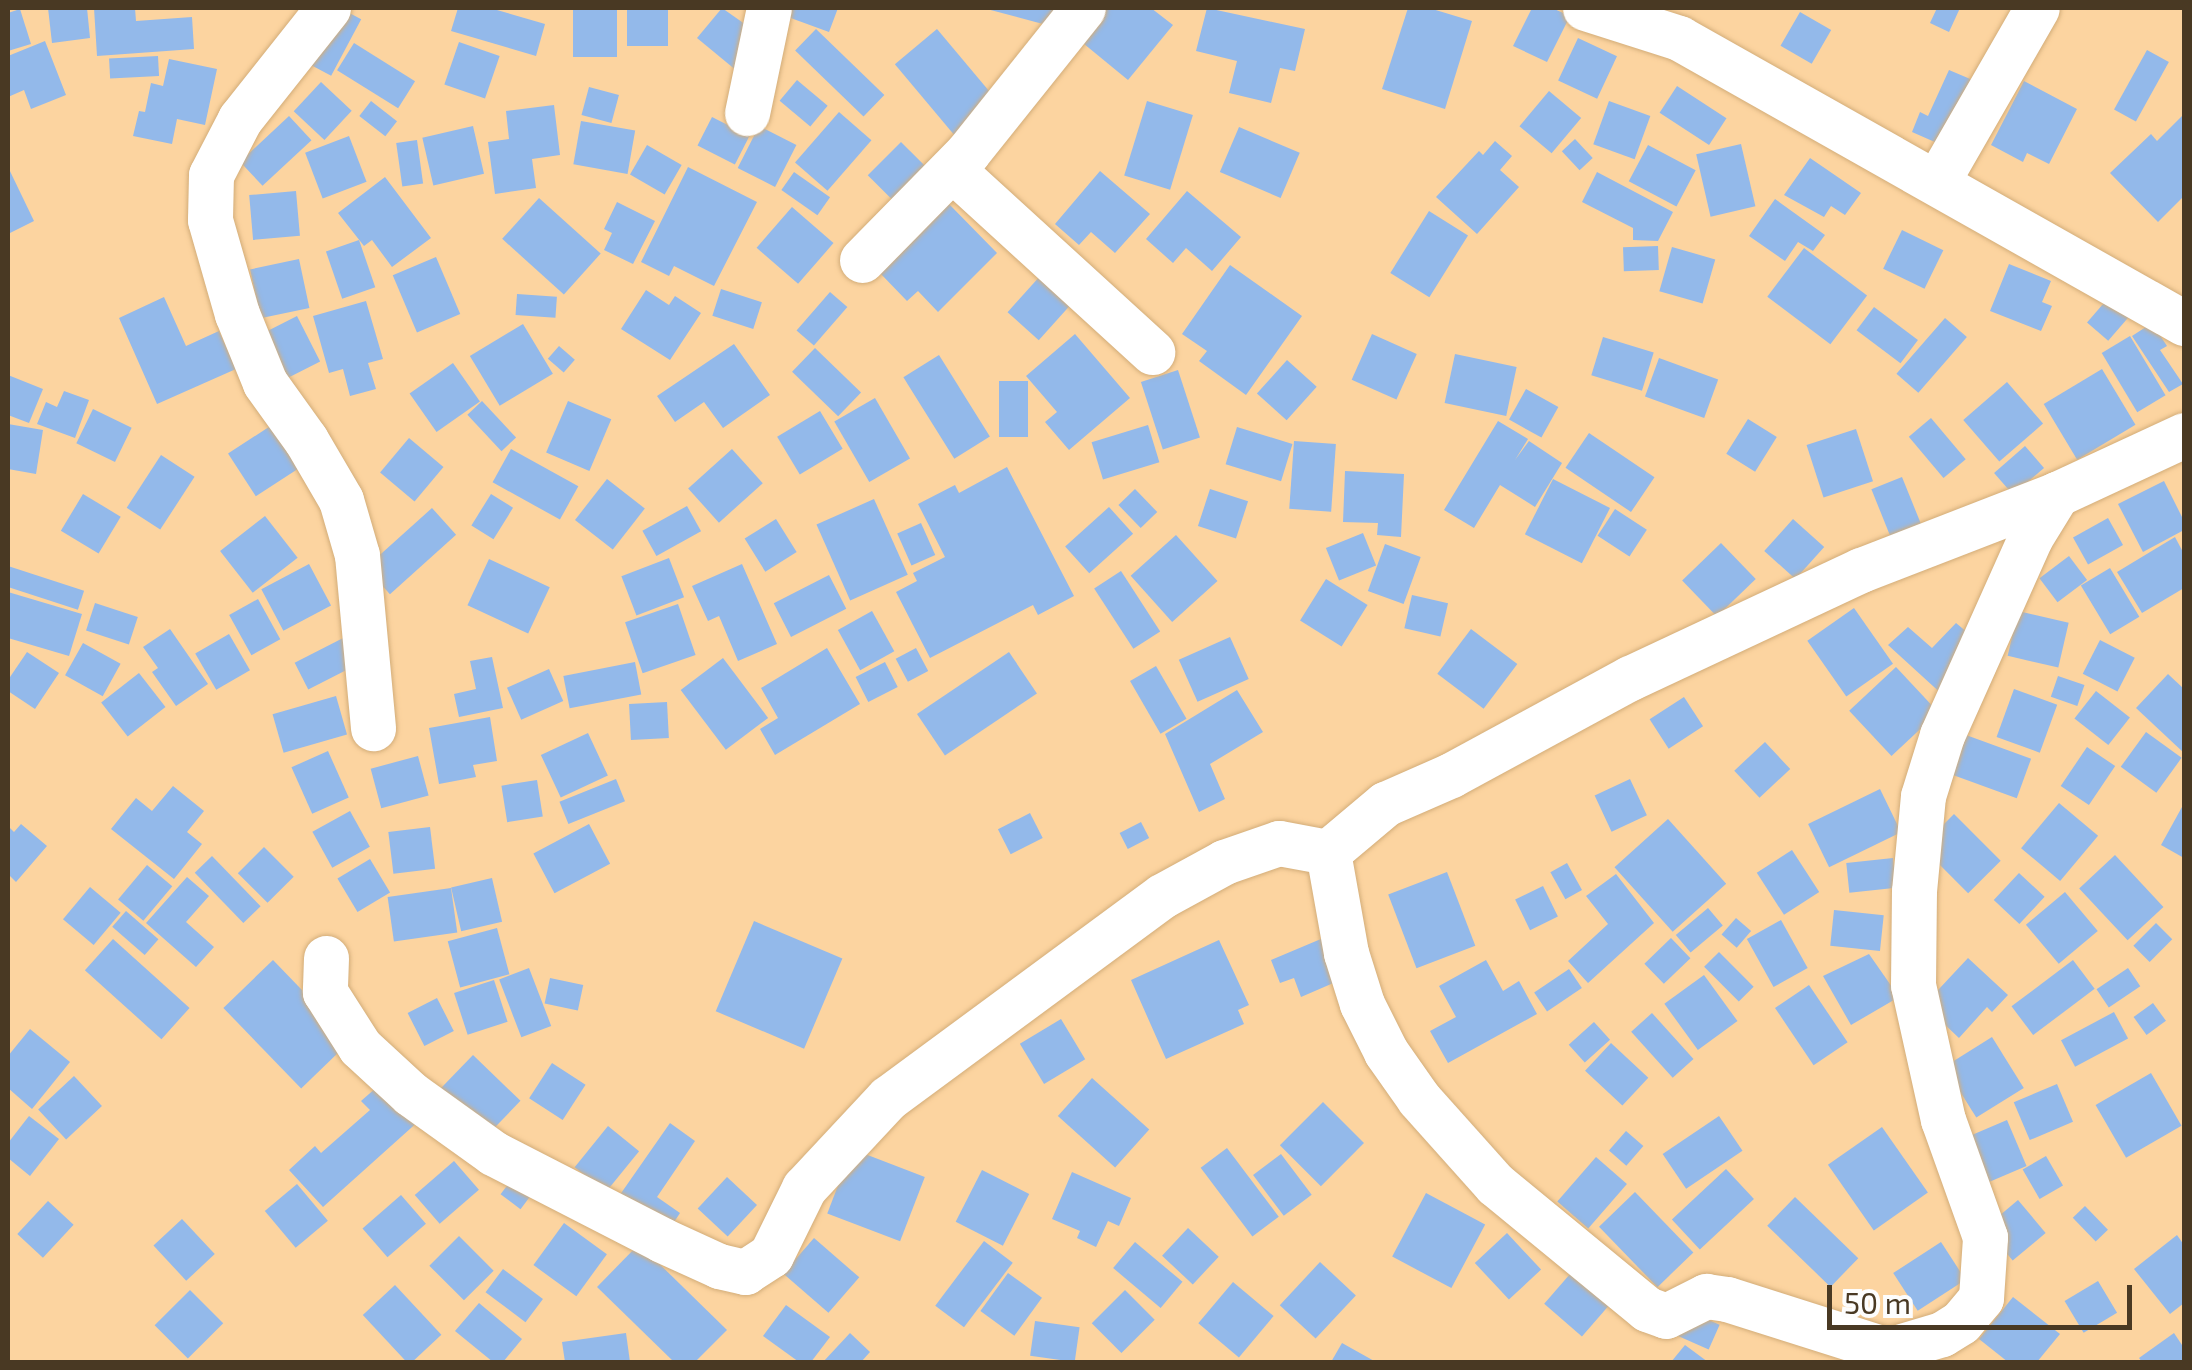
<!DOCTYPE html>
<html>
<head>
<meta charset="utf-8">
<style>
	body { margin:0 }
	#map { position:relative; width:2192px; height:1370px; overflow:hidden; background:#fcd4a0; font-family:"Exo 2",sans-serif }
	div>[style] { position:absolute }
	.building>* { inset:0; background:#93b9ea; transform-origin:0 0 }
	.roads { filter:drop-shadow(0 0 2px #d3ad79) drop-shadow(0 0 2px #d3ad79) }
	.minor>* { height:45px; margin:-22.5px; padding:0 22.5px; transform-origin:22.5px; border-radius:22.5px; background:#fff }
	span { translate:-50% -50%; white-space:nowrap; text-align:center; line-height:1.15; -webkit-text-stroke:10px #fdfdfd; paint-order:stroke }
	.frame { position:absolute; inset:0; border:10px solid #493923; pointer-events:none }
	.scale { position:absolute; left:1827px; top:1285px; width:305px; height:45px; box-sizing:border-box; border:5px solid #493923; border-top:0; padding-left:12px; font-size:30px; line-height:35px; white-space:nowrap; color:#493923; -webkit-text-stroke:8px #fdfdfd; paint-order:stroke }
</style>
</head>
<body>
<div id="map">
	<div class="building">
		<div style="clip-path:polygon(48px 8px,87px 8px,90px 38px,52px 43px)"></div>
		<div style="clip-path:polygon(94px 8px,135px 8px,136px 21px,192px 17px,194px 49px,97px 56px)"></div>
		<div style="left:340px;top:8px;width:24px;height:64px;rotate:28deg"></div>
		<div style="clip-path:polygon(458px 8px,490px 8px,545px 24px,536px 56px,451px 31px)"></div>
		<div style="left:573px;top:8px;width:44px;height:49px"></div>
		<div style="left:627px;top:8px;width:41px;height:38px"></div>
		<div style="clip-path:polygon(722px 8px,759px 34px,737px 71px,697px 38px)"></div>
		<div style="clip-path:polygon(779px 8px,838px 8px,829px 32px,777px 13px)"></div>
		<div style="clip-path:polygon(983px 8px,1059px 8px,1054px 27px)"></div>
		<div style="clip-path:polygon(1104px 8px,1151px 8px,1173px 25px,1128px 80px,1078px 39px)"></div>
		<div style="clip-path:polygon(1207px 8px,1305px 29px,1295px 71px,1280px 68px,1271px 103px,1229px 93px,1237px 61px,1196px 51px)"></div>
		<div style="clip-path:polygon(1408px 8px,1429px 8px,1472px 21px,1445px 109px,1382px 89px)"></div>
		<div style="clip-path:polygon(1532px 8px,1552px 8px,1570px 16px,1547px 62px,1513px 46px)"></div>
		<div style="clip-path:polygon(1937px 8px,1960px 8px,1949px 32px,1930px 23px)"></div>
		<div style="clip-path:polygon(20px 9px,31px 44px,8px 51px,8px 13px)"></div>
		<div style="left:1800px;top:12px;width:36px;height:39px;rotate:30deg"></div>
		<div style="left:816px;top:29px;width:95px;height:30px;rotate:44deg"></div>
		<div style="left:937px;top:29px;width:94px;height:55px;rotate:50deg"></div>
		<div style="left:1578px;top:38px;width:43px;height:47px;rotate:25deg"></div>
		<div style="clip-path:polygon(45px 41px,66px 95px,31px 109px,24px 90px,8px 97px,8px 56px)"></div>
		<div style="left:459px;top:42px;width:43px;height:45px;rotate:19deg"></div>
		<div style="left:354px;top:43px;width:72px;height:32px;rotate:32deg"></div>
		<div style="left:2147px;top:50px;width:25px;height:68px;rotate:29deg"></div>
		<div style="left:158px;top:56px;width:20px;height:49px;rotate:87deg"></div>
		<div style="clip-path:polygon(169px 59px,217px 69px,205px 125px,177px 119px,172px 144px,133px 136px,139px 111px,145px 112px,151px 83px,163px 86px)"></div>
		<div style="clip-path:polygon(1949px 70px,1982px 84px,1953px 150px,1912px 132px,1920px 112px,1928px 116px)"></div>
		<div style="left:797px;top:80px;width:40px;height:27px;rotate:40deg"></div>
		<div style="clip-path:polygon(2024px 81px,2077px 109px,2049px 164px,2027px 153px,2023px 162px,1991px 145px)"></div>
		<div style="left:321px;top:82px;width:42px;height:40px;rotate:43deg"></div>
		<div style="left:1677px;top:86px;width:59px;height:32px;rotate:33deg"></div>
		<div style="left:589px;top:87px;width:31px;height:29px;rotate:15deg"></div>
		<div style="left:1549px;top:91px;width:42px;height:46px;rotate:40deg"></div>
		<div style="left:371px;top:101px;width:33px;height:19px;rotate:38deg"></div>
		<div style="left:1147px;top:101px;width:48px;height:78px;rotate:17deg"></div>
		<div style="left:1609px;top:101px;width:44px;height:46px;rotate:20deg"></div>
		<div style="clip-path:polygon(554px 105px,560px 155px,532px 159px,536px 188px,495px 194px,488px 142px,509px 139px,506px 111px)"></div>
		<div style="left:839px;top:112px;width:43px;height:67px;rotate:41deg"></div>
		<div style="clip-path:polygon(2184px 114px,2184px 196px,2158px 222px,2110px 173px,2151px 134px,2157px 141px)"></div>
		<div style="left:289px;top:116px;width:33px;height:67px;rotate:47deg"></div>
		<div style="left:712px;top:117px;width:42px;height:32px;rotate:27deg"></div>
		<div style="left:581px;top:121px;width:55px;height:44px;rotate:10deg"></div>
		<div style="left:473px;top:126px;width:49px;height:52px;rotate:77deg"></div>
		<div style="left:759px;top:126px;width:42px;height:47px;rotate:27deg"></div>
		<div style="left:1239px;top:127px;width:66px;height:49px;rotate:23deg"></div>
		<div style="left:349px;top:136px;width:49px;height:47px;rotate:69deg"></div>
		<div style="left:1575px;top:139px;width:26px;height:18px;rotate:47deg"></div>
		<div style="left:417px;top:140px;width:44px;height:21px;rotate:82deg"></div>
		<div style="clip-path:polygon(1495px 141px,1512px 156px,1500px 170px,1519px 187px,1477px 234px,1436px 197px,1479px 151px,1483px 155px)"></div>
		<div style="left:901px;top:142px;width:44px;height:47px;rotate:45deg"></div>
		<div style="left:1741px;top:144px;width:64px;height:46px;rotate:77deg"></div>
		<div style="left:647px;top:145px;width:40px;height:34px;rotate:30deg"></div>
		<div style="left:1648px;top:145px;width:54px;height:41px;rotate:28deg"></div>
		<div style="clip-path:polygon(1810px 158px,1861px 193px,1845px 215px,1831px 206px,1824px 217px,1784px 195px)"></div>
		<div style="clip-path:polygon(8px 167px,34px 221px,8px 234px)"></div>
		<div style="clip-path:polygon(688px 167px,757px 202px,714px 286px,674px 266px,669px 276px,641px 262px)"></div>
		<div style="clip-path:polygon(1100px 171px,1150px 214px,1115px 253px,1091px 232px,1079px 245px,1055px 224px)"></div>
		<div style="left:794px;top:172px;width:44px;height:22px;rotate:35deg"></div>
		<div style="clip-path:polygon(1597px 172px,1673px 212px,1658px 241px,1633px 240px,1633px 228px,1582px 202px)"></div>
		<div style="clip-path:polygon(385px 177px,431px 238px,392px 267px,372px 240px,364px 246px,338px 213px)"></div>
		<div style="left:296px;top:191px;width:45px;height:47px;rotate:85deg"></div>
		<div style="clip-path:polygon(1187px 191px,1241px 237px,1212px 271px,1186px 248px,1173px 263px,1146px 239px)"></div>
		<div style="left:539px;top:198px;width:83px;height:55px;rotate:42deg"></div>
		<div style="clip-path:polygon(1775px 199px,1825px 235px,1813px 251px,1798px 242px,1785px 261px,1749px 236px)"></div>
		<div style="clip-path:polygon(617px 202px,655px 221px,633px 264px,604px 250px,612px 233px,604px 229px)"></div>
		<div style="clip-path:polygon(948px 203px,997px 253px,938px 312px,918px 291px,907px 301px,879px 272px)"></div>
		<div style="left:792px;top:207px;width:55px;height:54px;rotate:41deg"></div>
		<div style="left:1429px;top:211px;width:46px;height:73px;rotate:32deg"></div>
		<div style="left:1902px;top:230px;width:46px;height:43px;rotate:26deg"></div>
		<div style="left:359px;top:240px;width:50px;height:35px;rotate:71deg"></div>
		<div style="left:1658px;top:246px;width:24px;height:35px;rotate:88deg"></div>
		<div style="left:1672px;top:247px;width:45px;height:46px;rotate:16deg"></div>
		<div style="left:1804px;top:248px;width:79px;height:61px;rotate:37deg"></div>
		<div style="left:436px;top:257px;width:62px;height:47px;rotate:67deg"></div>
		<div style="left:299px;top:259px;width:50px;height:50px;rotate:78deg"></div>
		<div style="clip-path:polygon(2009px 264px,2051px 281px,2042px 302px,2052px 306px,2041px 331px,1990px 311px)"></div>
		<div style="clip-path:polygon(1230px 265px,1302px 316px,1246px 395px,1199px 361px,1207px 351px,1182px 334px)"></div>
		<div style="left:1041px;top:275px;width:42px;height:50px;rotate:42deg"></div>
		<div style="left:721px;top:289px;width:43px;height:28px;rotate:18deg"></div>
		<div style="clip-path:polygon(646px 290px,669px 305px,675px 296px,701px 313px,670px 360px,621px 329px)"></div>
		<div style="left:830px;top:292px;width:23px;height:51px;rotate:41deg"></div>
		<div style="left:517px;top:294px;width:40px;height:21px;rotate:4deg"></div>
		<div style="left:2110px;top:296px;width:28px;height:35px;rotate:41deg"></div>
		<div style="clip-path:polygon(164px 297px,186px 346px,219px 331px,236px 369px,157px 404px,119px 318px)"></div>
		<div style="clip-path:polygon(366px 301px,383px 359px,368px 363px,376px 389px,350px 396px,343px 369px,329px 373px,313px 316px)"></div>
		<div style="left:1874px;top:307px;width:55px;height:29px;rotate:37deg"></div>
		<div style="left:297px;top:316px;width:51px;height:37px;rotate:63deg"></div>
		<div style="left:1945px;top:318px;width:29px;height:74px;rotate:41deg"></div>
		<div style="clip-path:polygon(2152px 323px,2167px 346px,2160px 350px,2183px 384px,2169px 392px,2132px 336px)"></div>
		<div style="left:523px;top:324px;width:58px;height:62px;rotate:59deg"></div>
		<div style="clip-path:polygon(1075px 334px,1130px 398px,1069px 450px,1045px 422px,1057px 412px,1026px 376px)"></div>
		<div style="left:1372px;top:334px;width:49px;height:50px;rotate:24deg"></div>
		<div style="left:2130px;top:336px;width:69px;height:33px;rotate:59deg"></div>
		<div style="left:1603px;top:337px;width:53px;height:40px;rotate:17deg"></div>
		<div style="clip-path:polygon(734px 344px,770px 395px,723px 428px,704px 402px,675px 422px,657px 396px)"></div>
		<div style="left:559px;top:346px;width:21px;height:17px;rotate:41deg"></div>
		<div style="left:815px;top:348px;width:64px;height:33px;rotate:44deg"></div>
		<div style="left:1455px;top:354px;width:63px;height:50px;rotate:12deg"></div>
		<div style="left:939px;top:355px;width:96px;height:42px;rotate:58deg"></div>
		<div style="left:1659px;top:358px;width:63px;height:41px;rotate:20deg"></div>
		<div style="left:1287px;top:360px;width:40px;height:45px;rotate:42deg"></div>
		<div style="left:453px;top:363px;width:47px;height:53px;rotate:55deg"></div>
		<div style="left:2102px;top:369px;width:65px;height:68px;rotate:59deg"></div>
		<div style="left:1178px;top:370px;width:71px;height:39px;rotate:72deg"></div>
		<div style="clip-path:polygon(8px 375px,43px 389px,29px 423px,8px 415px)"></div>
		<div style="left:999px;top:381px;width:29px;height:56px"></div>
		<div style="left:2007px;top:382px;width:55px;height:58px;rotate:49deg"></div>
		<div style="left:1526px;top:389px;width:37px;height:35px;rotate:29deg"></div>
		<div style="clip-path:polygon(64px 391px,89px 400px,75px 438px,37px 424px,46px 402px,57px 407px)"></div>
		<div style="left:875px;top:398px;width:70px;height:47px;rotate:60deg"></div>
		<div style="left:482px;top:401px;width:50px;height:20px;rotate:47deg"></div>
		<div style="left:568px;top:401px;width:47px;height:56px;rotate:23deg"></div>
		<div style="left:93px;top:409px;width:43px;height:38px;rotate:26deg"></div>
		<div style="left:820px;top:411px;width:44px;height:50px;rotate:59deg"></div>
		<div style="left:1931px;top:418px;width:54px;height:29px;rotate:50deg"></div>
		<div style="left:1748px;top:419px;width:34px;height:41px;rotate:32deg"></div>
		<div style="clip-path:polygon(1498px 421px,1528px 439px,1515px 460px,1529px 441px,1562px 463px,1535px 507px,1500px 485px,1474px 528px,1444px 510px)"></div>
		<div style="left:275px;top:423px;width:51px;height:56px;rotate:57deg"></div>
		<div style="clip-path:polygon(8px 424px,43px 430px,36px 474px,8px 469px)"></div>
		<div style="left:1148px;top:425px;width:39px;height:59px;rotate:73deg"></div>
		<div style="left:1237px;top:427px;width:58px;height:39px;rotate:17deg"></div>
		<div style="left:1856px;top:429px;width:55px;height:52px;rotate:72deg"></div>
		<div style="left:1589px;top:433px;width:79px;height:42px;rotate:34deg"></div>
		<div style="left:409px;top:438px;width:45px;height:45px;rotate:40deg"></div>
		<div style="left:1294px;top:441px;width:42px;height:68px;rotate:4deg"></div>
		<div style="left:2025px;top:446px;width:29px;height:41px;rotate:49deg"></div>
		<div style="left:511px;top:449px;width:77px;height:38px;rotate:29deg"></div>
		<div style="left:732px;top:449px;width:46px;height:59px;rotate:48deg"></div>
		<div style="left:161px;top:455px;width:40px;height:63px;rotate:33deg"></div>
		<div style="clip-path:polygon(1007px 467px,1074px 596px,1038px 615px,1033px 605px,930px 658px,896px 592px,917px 581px,913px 573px,945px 557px,918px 504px,955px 485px,959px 493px)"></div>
		<div style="clip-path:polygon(1345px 471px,1404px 474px,1401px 537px,1377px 535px,1378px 523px,1343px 522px)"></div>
		<div style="left:1902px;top:477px;width:58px;height:33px;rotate:68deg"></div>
		<div style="left:607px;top:479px;width:48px;height:52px;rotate:38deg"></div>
		<div style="left:1553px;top:479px;width:64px;height:62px;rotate:27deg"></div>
		<div style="clip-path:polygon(2164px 481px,2184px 521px,2184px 530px,2143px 552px,2118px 504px)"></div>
		<div style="left:1135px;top:489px;width:32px;height:23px;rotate:46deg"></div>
		<div style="left:1210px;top:489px;width:40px;height:39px;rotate:18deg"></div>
		<div style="left:83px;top:494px;width:44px;height:43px;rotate:31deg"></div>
		<div style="left:491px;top:494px;width:26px;height:37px;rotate:32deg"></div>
		<div style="left:874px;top:499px;width:83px;height:63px;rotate:66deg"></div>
		<div style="left:687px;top:506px;width:29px;height:51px;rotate:61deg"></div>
		<div style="left:1109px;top:507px;width:36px;height:59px;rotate:48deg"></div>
		<div style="left:432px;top:508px;width:36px;height:89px;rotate:48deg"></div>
		<div style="left:1615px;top:509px;width:38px;height:32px;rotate:33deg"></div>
		<div style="left:265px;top:516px;width:53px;height:57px;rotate:52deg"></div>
		<div style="left:2108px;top:518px;width:31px;height:40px;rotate:61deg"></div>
		<div style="left:776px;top:519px;width:39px;height:37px;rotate:58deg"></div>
		<div style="left:1793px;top:519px;width:42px;height:43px;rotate:42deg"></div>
		<div style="left:921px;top:523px;width:35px;height:26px;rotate:66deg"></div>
		<div style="left:1363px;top:533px;width:35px;height:40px;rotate:68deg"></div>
		<div style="left:1176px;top:535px;width:62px;height:61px;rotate:48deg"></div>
		<div style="clip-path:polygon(2175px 537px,2184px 554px,2184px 588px,2142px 613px,2117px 572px)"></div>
		<div style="left:1721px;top:543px;width:50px;height:54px;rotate:46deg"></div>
		<div style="left:1385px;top:544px;width:38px;height:50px;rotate:20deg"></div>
		<div style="left:2069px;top:556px;width:30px;height:37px;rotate:53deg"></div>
		<div style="left:669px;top:558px;width:42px;height:51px;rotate:69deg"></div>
		<div style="left:489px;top:559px;width:67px;height:51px;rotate:25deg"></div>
		<div style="left:309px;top:564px;width:47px;height:54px;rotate:62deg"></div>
		<div style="clip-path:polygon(742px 564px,777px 644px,738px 661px,719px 616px,708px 621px,692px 586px)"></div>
		<div style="left:8px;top:566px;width:80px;height:20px;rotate:18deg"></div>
		<div style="left:2110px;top:568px;width:57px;height:34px;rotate:59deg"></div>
		<div style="left:1121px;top:571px;width:72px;height:32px;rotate:57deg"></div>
		<div style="left:829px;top:575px;width:38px;height:62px;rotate:63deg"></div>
		<div style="left:1326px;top:579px;width:49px;height:49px;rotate:32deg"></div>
		<div style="clip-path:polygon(8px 592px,82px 614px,69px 656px,8px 638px)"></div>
		<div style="left:1412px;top:595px;width:37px;height:34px;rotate:13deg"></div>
		<div style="left:258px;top:599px;width:46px;height:33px;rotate:61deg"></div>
		<div style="left:95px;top:603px;width:45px;height:29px;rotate:18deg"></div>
		<div style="left:678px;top:604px;width:54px;height:56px;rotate:71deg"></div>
		<div style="left:1854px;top:608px;width:68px;height:57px;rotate:55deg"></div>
		<div style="left:872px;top:611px;width:46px;height:39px;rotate:61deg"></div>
		<div style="left:2018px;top:611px;width:52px;height:46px;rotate:13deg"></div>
		<div style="clip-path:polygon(1956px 623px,1980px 643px,1945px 697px,1888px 645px,1908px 627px,1932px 648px)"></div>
		<div style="clip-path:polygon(170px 629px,208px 684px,176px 706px,152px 672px,158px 668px,143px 647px)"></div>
		<div style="left:1471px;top:629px;width:58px;height:56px;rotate:37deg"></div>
		<div style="left:229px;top:634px;width:42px;height:39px;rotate:60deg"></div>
		<div style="left:349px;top:635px;width:30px;height:61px;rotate:63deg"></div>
		<div style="left:1230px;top:637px;width:46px;height:56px;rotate:66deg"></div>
		<div style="left:2100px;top:640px;width:39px;height:38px;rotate:27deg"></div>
		<div style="left:83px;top:643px;width:43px;height:37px;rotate:29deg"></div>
		<div style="clip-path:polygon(827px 648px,860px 704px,775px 755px,760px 729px,778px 718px,761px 688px)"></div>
		<div style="left:916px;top:648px;width:26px;height:23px;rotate:62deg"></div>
		<div style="clip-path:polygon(27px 652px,59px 673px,35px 709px,8px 691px,8px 680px)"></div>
		<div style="left:1009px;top:652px;width:50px;height:111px;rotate:56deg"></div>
		<div style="clip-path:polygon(492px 657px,503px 708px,459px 717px,454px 694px,476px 689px,470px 661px)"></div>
		<div style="left:723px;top:658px;width:75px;height:53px;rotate:53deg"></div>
		<div style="left:635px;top:662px;width:33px;height:73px;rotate:79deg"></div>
		<div style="left:885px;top:662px;width:28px;height:33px;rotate:63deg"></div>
		<div style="left:1156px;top:666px;width:61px;height:30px;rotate:60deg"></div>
		<div style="left:1896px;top:667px;width:62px;height:64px;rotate:47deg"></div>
		<div style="left:549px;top:669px;width:35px;height:46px;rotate:66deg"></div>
		<div style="left:139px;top:673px;width:43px;height:48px;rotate:52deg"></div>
		<div style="clip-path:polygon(2168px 674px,2184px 689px,2184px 753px,2136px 708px)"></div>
		<div style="left:2058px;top:676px;width:28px;height:22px;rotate:19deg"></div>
		<div style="left:2014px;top:689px;width:46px;height:51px;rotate:20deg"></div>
		<div style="clip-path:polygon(1237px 690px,1263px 732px,1210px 764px,1225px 799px,1199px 812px,1165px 734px)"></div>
		<div style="left:2096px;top:691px;width:43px;height:35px;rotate:38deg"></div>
		<div style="left:336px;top:696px;width:40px;height:66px;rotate:74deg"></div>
		<div style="left:1684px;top:697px;width:35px;height:41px;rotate:57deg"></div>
		<div style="left:667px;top:702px;width:36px;height:38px;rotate:87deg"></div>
		<div style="clip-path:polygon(490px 717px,497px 761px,473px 765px,476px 777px,439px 784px,429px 728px)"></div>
		<div style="left:1955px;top:731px;width:81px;height:42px;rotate:20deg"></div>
		<div style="left:2146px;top:732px;width:44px;height:43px;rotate:36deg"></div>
		<div style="left:588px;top:733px;width:47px;height:52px;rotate:65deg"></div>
		<div style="left:1765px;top:742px;width:37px;height:42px;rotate:47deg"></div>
		<div style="left:2087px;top:747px;width:34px;height:47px;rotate:34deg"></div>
		<div style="left:328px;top:751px;width:51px;height:40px;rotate:66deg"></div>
		<div style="left:418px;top:756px;width:41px;height:49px;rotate:75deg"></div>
		<div style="left:616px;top:779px;width:24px;height:61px;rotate:68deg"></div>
		<div style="left:1630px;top:779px;width:40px;height:39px;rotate:65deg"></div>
		<div style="left:537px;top:780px;width:37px;height:36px;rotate:81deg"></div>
		<div style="clip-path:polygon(173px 786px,204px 811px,187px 832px,202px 844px,174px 879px,111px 829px,136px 798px,152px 811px)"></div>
		<div style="left:1880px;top:789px;width:48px;height:80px;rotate:64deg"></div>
		<div style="left:2059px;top:803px;width:51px;height:59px;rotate:40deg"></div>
		<div style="clip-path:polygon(2182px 807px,2184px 808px,2184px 858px,2161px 845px)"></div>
		<div style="left:350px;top:811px;width:41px;height:43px;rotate:61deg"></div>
		<div style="left:1030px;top:813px;width:28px;height:36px;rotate:63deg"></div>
		<div style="left:1954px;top:814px;width:66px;height:46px;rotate:45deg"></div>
		<div style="left:1668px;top:819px;width:87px;height:72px;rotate:48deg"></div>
		<div style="left:1141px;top:822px;width:18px;height:24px;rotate:63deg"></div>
		<div style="clip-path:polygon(21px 824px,47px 846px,16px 882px,8px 874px,8px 826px,14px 832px)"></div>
		<div style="left:589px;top:824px;width:45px;height:63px;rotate:62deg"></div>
		<div style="left:430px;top:827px;width:42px;height:42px;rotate:83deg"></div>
		<div style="left:264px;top:847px;width:42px;height:37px;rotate:45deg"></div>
		<div style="left:1792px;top:850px;width:50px;height:42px;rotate:57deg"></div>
		<div style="left:2115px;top:855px;width:71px;height:49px;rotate:47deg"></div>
		<div style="left:212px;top:856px;width:70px;height:24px;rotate:46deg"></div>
		<div style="left:1893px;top:858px;width:30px;height:47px;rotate:84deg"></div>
		<div style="left:370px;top:859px;width:39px;height:38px;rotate:59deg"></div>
		<div style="left:1567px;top:863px;width:31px;height:19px;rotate:61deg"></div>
		<div style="left:147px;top:865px;width:33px;height:45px;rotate:40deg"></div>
		<div style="left:1447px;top:872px;width:79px;height:63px;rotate:69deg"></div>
		<div style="left:2019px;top:873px;width:35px;height:37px;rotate:43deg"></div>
		<div style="clip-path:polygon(1616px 874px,1654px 923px,1588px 983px,1568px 961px,1608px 924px,1586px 896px)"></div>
		<div style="clip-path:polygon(187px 877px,209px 896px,186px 922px,214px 947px,196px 967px,146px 923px)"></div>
		<div style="left:492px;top:878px;width:45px;height:42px;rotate:77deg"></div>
		<div style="left:1543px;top:886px;width:34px;height:31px;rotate:64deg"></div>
		<div style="left:90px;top:887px;width:40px;height:42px;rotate:40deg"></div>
		<div style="left:451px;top:888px;width:45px;height:64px;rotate:82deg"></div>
		<div style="left:2065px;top:892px;width:51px;height:51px;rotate:50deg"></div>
		<div style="left:1708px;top:908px;width:23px;height:42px;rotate:50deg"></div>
		<div style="left:1834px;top:910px;width:50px;height:36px;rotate:6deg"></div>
		<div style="left:126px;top:911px;width:43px;height:21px;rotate:41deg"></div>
		<div style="left:1736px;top:918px;width:20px;height:22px;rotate:41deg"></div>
		<div style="left:1781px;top:920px;width:55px;height:39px;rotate:61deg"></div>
		<div style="left:754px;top:921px;width:96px;height:98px;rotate:23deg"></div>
		<div style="left:2156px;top:923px;width:23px;height:32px;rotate:45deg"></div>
		<div style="left:497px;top:928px;width:48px;height:51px;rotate:75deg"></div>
		<div style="clip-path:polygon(1328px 936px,1345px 978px,1301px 997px,1294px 978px,1280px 983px,1271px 960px)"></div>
		<div style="left:1671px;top:938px;width:28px;height:37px;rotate:46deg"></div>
		<div style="left:113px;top:939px;width:103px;height:42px;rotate:42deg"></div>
		<div style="clip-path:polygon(1219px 940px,1249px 1005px,1238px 1010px,1244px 1024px,1166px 1059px,1131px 980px)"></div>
		<div style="left:1719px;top:952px;width:49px;height:21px;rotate:45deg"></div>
		<div style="clip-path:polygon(1869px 954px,1899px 997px,1851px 1025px,1823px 976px)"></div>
		<div style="clip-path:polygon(1968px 958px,2008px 995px,1992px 1012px,1987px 1007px,1959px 1038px,1924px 1005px)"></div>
		<div style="left:273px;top:960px;width:112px;height:69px;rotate:46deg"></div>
		<div style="clip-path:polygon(1486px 960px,1503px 991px,1519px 981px,1537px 1014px,1448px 1063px,1430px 1031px,1456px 1017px,1439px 986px)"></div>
		<div style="left:2073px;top:960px;width:36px;height:77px;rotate:53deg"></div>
		<div style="left:529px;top:968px;width:62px;height:32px;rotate:69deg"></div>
		<div style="left:2128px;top:968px;width:22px;height:38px;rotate:56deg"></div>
		<div style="left:1569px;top:969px;width:23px;height:42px;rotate:56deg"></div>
		<div style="left:1704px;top:975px;width:57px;height:49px;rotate:54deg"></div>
		<div style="left:550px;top:978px;width:34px;height:26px;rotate:12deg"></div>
		<div style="left:494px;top:980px;width:44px;height:42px;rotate:72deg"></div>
		<div style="left:1809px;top:985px;width:69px;height:41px;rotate:56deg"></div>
		<div style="left:437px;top:998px;width:37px;height:33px;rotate:63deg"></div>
		<div style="left:2153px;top:1003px;width:22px;height:24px;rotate:54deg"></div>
		<div style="left:2114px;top:1012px;width:30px;height:60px;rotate:62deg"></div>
		<div style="left:1652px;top:1013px;width:62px;height:28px;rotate:48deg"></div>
		<div style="left:1061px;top:1019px;width:47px;height:48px;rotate:59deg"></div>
		<div style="left:1594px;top:1022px;width:24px;height:34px;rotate:48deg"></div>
		<div style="clip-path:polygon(30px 1029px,70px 1062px,32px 1109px,8px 1088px,8px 1056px)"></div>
		<div style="left:1992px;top:1037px;width:60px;height:56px;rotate:58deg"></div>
		<div style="left:1611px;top:1043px;width:51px;height:38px;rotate:43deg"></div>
		<div style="left:473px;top:1055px;width:66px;height:47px;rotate:44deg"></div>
		<div style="left:552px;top:1063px;width:40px;height:42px;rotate:33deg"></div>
		<div style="left:2151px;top:1073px;width:61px;height:64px;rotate:60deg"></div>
		<div style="left:74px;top:1076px;width:41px;height:49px;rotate:47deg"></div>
		<div style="left:1092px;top:1078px;width:77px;height:51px;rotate:42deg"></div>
		<div style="clip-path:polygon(385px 1080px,421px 1119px,323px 1207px,289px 1170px,315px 1146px,321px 1153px,370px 1110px,361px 1101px)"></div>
		<div style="left:2057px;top:1084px;width:41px;height:47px;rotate:67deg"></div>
		<div style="left:1323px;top:1102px;width:58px;height:61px;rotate:45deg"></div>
		<div style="clip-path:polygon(29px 1116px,59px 1139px,30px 1176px,8px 1158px,8px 1143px)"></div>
		<div style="left:1719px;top:1116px;width:42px;height:68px;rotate:56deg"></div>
		<div style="left:2007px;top:1120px;width:50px;height:56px;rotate:67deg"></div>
		<div style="clip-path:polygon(670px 1123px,695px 1141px,657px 1197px,680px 1213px,667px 1233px,617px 1199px)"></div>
		<div style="left:608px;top:1126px;width:40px;height:53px;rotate:39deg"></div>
		<div style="left:1882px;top:1127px;width:80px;height:66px;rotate:55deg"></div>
		<div style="left:1626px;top:1131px;width:23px;height:26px;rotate:41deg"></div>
		<div style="left:1227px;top:1148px;width:86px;height:33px;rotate:53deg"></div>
		<div style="left:852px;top:1149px;width:78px;height:69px;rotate:21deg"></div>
		<div style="left:1281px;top:1154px;width:51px;height:35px;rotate:53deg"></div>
		<div style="left:2046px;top:1156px;width:34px;height:27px;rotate:60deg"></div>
		<div style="left:1596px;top:1157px;width:41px;height:59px;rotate:41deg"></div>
		<div style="left:454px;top:1161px;width:38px;height:52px;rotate:49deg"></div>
		<div style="left:1726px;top:1169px;width:41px;height:74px;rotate:47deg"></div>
		<div style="left:982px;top:1170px;width:53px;height:58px;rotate:27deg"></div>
		<div style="clip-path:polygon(1072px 1172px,1131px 1198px,1119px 1226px,1108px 1221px,1096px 1247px,1077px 1238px,1080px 1231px,1052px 1219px)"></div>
		<div style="left:515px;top:1175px;width:25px;height:24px;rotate:37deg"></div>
		<div style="left:727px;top:1177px;width:41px;height:43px;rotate:43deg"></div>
		<div style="left:297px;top:1184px;width:48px;height:42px;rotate:50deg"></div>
		<div style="left:1635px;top:1192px;width:84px;height:50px;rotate:46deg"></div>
		<div style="left:1426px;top:1193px;width:67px;height:72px;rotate:28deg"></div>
		<div style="left:401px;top:1195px;width:38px;height:51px;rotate:49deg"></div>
		<div style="left:1795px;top:1197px;width:88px;height:40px;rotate:44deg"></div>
		<div style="left:2018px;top:1200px;width:43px;height:43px;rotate:50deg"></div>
		<div style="left:48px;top:1201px;width:35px;height:45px;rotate:43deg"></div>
		<div style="left:2085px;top:1206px;width:33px;height:17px;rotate:46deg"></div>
		<div style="left:182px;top:1219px;width:48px;height:39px;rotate:47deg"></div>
		<div style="left:564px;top:1223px;width:53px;height:52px;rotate:36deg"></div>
		<div style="left:1188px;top:1228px;width:42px;height:38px;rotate:43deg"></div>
		<div style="left:1507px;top:1233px;width:50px;height:44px;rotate:47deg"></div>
		<div style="clip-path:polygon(2177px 1235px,2184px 1245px,2184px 1303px,2170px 1314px,2134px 1269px)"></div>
		<div style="left:459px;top:1236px;width:49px;height:42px;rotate:45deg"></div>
		<div style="left:814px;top:1238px;width:60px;height:47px;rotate:41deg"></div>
		<div style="left:984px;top:1241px;width:36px;height:81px;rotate:37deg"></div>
		<div style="left:1135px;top:1242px;width:62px;height:34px;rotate:40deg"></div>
		<div style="left:1941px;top:1242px;width:45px;height:57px;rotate:57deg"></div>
		<div style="clip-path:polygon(639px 1244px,727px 1330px,695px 1362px,674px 1362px,597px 1287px)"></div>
		<div style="left:1320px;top:1262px;width:49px;height:59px;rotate:43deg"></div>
		<div style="left:1577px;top:1266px;width:50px;height:50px;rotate:41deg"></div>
		<div style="left:503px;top:1269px;width:50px;height:29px;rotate:37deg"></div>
		<div style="left:1008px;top:1273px;width:42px;height:47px;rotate:36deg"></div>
		<div style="left:2098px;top:1281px;width:37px;height:39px;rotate:59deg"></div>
		<div style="left:1233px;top:1282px;width:53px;height:54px;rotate:40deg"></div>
		<div style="left:395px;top:1285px;width:68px;height:44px;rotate:47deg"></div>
		<div style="left:190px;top:1290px;width:47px;height:50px;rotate:45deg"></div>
		<div style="left:1125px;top:1290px;width:42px;height:47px;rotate:45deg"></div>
		<div style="clip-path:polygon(2013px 1297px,2060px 1334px,2037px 1362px,2008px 1362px,1979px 1339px)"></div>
		<div style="clip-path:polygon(479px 1303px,522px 1339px,503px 1362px,493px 1362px,455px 1331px)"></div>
		<div style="clip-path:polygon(786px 1305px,830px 1337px,811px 1362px,799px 1362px,763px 1336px)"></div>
		<div style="left:1684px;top:1309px;width:39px;height:27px;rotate:24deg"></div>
		<div style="left:1035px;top:1321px;width:45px;height:35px;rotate:8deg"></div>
		<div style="clip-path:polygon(626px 1333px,630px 1362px,565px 1362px,562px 1342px)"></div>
		<div style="clip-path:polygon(850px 1333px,870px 1352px,861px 1362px,823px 1362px)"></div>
		<div style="clip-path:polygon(2174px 1333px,2184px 1348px,2184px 1362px,2142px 1362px,2139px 1358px)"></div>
		<div style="clip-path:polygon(1342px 1343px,1376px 1362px,1331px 1362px)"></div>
		<div style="clip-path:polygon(1685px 1345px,1708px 1362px,1671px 1362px)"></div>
	</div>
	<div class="roads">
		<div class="minor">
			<div style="left:328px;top:8px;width:142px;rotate:128.4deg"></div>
			<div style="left:240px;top:119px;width:63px;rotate:117.4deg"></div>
			<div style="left:211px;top:175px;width:45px;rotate:91.3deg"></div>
			<div style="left:210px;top:220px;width:98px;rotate:74deg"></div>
			<div style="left:237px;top:314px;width:74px;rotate:67.9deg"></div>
			<div style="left:265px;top:383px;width:70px;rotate:54.3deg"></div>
			<div style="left:306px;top:440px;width:69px;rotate:59.7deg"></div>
			<div style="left:341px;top:500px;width:57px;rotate:73.8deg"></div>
			<div style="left:357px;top:555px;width:174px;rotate:84.7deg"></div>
			<div style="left:1585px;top:8px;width:99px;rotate:17.7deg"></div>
			<div style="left:1679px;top:38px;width:580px;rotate:29.44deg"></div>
			<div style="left:747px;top:113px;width:107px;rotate:-78.2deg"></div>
			<div style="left:953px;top:170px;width:270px;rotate:42.4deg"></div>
			<div style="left:1938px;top:180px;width:198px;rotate:-60.1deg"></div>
			<div style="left:862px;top:260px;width:151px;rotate:-45.5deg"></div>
			<div style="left:968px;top:152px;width:184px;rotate:-51.4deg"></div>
			<div style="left:1328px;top:852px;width:103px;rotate:79.9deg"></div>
			<div style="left:1346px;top:953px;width:53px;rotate:72.6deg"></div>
			<div style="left:1362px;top:1004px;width:54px;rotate:63.4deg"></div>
			<div style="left:1386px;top:1052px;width:57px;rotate:54.9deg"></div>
			<div style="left:1419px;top:1099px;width:114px;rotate:48.2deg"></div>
			<div style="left:1495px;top:1184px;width:197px;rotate:39.4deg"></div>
			<div style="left:1647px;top:1309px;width:20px;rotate:20deg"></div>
			<div style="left:1666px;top:1316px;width:45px;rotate:-26.6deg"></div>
			<div style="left:1706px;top:1296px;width:21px;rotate:8deg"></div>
			<div style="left:1727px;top:1299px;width:169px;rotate:17.6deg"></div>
			<div style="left:1888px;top:1350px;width:56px;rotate:-16.5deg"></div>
			<div style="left:1942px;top:1334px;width:22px;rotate:-32deg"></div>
			<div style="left:1961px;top:1322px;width:31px;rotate:-50deg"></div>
			<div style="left:1981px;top:1298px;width:61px;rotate:-86.2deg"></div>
			<div style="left:1985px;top:1237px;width:124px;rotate:-109.7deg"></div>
			<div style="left:1943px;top:1120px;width:138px;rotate:-102.5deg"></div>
			<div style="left:1913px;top:985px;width:94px;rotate:-89.4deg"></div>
			<div style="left:1914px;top:891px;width:95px;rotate:-84.6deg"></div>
			<div style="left:1923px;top:796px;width:64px;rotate:-72.7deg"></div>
			<div style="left:1942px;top:735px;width:216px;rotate:-65.9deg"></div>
			<div style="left:2030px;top:538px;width:52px;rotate:-58.5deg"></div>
			<div style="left:326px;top:958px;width:34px;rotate:92deg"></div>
			<div style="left:325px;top:992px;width:65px;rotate:57.5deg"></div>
			<div style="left:360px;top:1047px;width:69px;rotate:42.7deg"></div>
			<div style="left:411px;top:1094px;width:101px;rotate:35.7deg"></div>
			<div style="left:493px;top:1153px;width:190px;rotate:27.2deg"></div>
			<div style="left:662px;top:1240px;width:63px;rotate:24.5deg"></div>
			<div style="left:719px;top:1266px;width:27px;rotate:13deg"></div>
			<div style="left:745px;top:1272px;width:31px;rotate:-33deg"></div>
			<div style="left:771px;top:1255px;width:75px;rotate:-63.8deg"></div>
			<div style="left:804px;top:1188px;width:123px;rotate:-47deg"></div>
			<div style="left:888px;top:1098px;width:340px;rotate:-36.4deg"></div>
			<div style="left:1162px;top:896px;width:71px;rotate:-28.7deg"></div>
			<div style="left:1224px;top:862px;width:58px;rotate:-19.1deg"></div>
			<div style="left:1279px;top:843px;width:50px;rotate:10.4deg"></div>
			<div style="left:1328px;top:852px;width:75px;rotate:-40.1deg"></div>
			<div style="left:1385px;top:804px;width:72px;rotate:-23.7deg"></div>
			<div style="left:1451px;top:775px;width:204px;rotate:-28.5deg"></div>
			<div style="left:1630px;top:678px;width:255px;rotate:-25.1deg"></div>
			<div style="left:1861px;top:570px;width:210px;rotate:-21.2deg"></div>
			<div style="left:2057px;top:494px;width:140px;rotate:-24.9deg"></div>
		</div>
	</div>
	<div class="frame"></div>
	<div class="scale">50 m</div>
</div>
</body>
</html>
